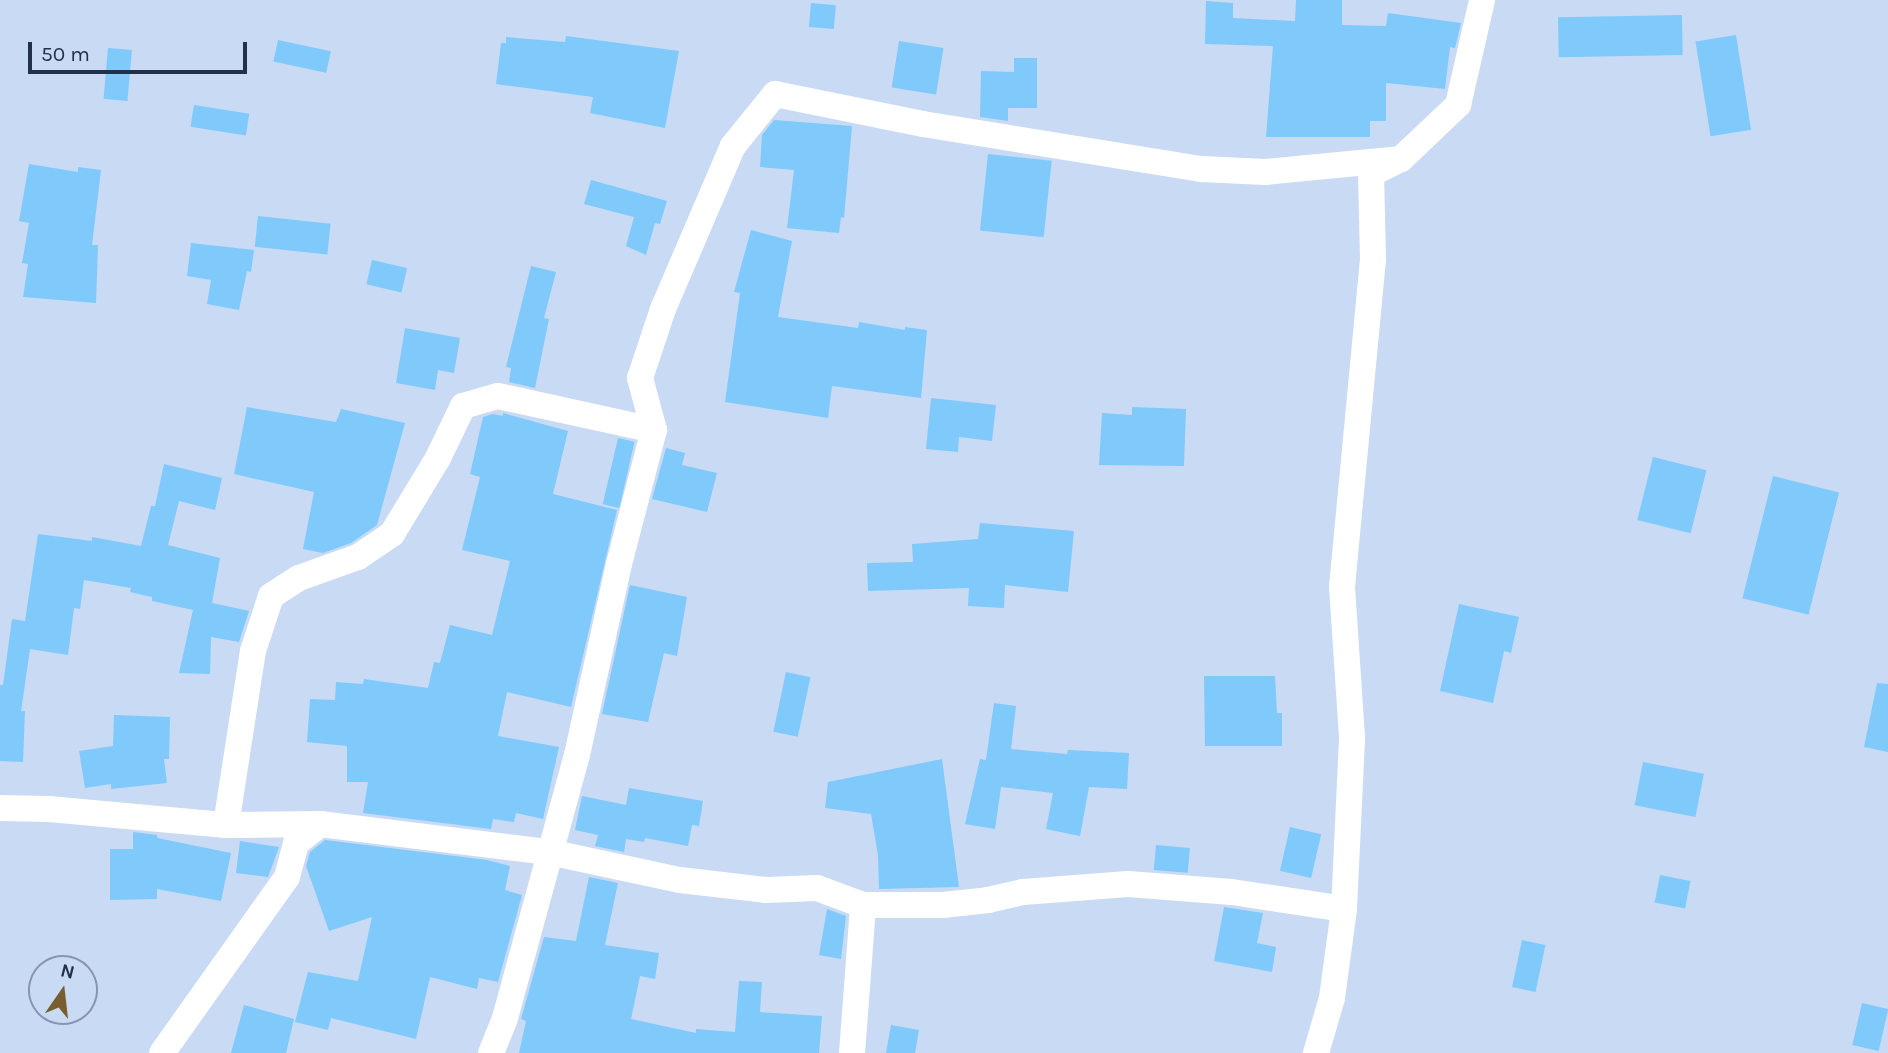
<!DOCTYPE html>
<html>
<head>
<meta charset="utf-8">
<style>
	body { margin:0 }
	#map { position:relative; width:1888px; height:1053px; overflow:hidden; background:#c9daf4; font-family:Karla,sans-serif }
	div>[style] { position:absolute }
	.building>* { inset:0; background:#7fc9fb; transform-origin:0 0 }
	.street>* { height:26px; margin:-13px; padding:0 13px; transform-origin:13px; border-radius:13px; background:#fff }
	span { translate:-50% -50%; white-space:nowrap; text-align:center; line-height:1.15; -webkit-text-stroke:5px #c9daf4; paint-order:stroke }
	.north { position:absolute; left:28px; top:955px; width:70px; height:70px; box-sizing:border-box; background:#c9daf4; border:2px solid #8696b0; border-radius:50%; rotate:14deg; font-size:19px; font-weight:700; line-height:28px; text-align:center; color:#21314a }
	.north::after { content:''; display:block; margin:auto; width:24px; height:32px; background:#785d30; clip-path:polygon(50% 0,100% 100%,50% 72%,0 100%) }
	.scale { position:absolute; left:28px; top:42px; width:219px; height:32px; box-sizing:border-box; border:4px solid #21314a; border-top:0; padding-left:9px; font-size:21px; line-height:24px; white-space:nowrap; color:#21314a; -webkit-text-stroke:5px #c9daf4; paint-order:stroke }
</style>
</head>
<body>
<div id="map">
	<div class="building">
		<div style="clip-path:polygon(1296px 0,1342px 0,1342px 25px,1386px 26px,1388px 13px,1461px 23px,1455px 48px,1450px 47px,1445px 89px,1386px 83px,1386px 121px,1370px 121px,1370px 137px,1266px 137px,1273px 46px,1205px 44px,1206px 1px,1233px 3px,1233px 18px,1295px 21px)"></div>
		<div style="left:811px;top:3px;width:25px;height:24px;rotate:5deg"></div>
		<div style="left:1682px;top:15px;width:40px;height:124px;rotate:89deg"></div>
		<div style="left:1736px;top:35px;width:96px;height:41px;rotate:81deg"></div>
		<div style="clip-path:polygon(566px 36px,679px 51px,665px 128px,590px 113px,593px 97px,496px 84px,501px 43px,506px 43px,506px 37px,565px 42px)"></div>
		<div style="left:278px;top:40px;width:54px;height:22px;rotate:12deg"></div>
		<div style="left:899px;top:41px;width:45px;height:47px;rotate:9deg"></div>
		<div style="left:108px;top:48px;width:24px;height:51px;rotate:5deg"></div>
		<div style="clip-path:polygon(1014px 58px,1037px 58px,1037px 108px,1008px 108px,1008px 121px,980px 117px,981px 71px,1014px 72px)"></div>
		<div style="left:194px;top:105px;width:56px;height:22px;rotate:9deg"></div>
		<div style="clip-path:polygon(774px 120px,852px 126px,844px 218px,841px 217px,839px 233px,787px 228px,794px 170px,760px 167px,762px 135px)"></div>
		<div style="left:988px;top:154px;width:64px;height:77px;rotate:6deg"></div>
		<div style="clip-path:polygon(29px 164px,78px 172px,78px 167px,101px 170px,92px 245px,98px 245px,96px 303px,23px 297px,28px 264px,22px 263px,29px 223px,19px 221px)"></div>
		<div style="clip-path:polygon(591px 180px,667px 201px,660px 224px,655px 223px,646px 255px,626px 246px,634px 217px,584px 204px)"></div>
		<div style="left:258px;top:216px;width:73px;height:31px;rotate:6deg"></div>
		<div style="clip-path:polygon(751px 230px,792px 241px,778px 317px,858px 328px,859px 322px,905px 330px,905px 327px,927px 330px,921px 398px,832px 386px,828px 418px,725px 402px,740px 293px,734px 292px)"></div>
		<div style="clip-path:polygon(191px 243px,254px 250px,251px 272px,247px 271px,239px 310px,207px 304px,211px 280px,187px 276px)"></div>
		<div style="left:372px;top:260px;width:36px;height:25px;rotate:13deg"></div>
		<div style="clip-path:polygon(531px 266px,556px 272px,544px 318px,549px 319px,535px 388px,509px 382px,511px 368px,506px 367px)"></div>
		<div style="clip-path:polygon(405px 328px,460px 338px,454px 373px,438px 370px,435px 390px,396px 383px)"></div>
		<div style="clip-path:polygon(931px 398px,996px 405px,992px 441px,959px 437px,958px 452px,926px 449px)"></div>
		<div style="clip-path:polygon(247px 407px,336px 422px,341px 409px,405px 423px,377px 525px,351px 543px,323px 553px,303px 549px,314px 492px,234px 474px)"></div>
		<div style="clip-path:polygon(1132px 407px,1186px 409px,1184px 466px,1099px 465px,1102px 413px,1132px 415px)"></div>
		<div style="clip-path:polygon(503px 413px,568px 431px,553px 494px,617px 510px,571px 707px,507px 692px,498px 736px,559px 747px,543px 819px,516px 813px,514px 822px,493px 819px,491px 829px,363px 813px,368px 782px,347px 782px,347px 746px,307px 742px,310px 699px,335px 700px,336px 682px,363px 684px,364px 679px,428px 688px,434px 662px,440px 663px,450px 625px,492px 635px,510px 561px,462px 550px,480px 477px,470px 474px,483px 417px,493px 414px,503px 416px)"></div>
		<div style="left:618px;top:438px;width:17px;height:68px;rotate:13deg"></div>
		<div style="clip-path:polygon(666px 448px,685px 453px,682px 465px,717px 473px,707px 512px,652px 499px)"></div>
		<div style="left:1653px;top:457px;width:55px;height:65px;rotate:14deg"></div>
		<div style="clip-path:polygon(164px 464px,222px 478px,215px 510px,179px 501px,168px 545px,220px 558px,212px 603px,249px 611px,239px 642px,211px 637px,210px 674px,179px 673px,193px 610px,152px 601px,152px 597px,130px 592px,131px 588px,84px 580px,80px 609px,74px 608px,68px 655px,30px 649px,21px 711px,25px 711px,23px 762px,0 761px,0 685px,3px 685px,12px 619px,25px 621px,38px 534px,92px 541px,92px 537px,141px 546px,151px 506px,155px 506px)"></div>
		<div style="left:1773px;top:476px;width:68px;height:126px;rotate:14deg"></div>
		<div style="clip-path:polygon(980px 523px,1074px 531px,1068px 592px,1005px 585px,1004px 608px,968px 606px,969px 588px,868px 591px,867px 563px,913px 562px,912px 544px,978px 539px)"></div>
		<div style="clip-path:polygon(630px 585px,687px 597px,677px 656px,664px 653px,648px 722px,602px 714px)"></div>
		<div style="clip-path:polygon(1459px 604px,1519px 617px,1511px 653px,1504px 651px,1493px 703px,1440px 691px)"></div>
		<div style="left:786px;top:672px;width:25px;height:61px;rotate:12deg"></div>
		<div style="clip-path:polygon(1204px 676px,1275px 676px,1277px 713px,1282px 713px,1282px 746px,1205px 746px)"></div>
		<div style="clip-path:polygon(1877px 683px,1888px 684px,1888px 752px,1864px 747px)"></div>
		<div style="clip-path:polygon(994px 703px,1016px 706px,1011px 749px,1067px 754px,1068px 750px,1129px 753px,1127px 789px,1089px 787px,1080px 836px,1046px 829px,1053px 793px,1001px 787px,995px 829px,965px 824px,980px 759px,986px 760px)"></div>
		<div style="clip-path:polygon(114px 715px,170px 717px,169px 759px,164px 759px,167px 783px,111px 789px,111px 784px,85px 788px,79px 751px,113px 746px)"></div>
		<div style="clip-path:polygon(942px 759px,959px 887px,879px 889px,878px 855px,871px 814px,825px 808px,828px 782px)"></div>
		<div style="left:1643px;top:762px;width:62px;height:44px;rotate:11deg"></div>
		<div style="clip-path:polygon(629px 788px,703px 801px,699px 826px,692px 825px,688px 846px,645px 838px,644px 842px,626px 839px,624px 852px,595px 846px,598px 835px,575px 830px,582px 796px,626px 805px)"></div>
		<div style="left:1290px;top:827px;width:32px;height:45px;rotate:13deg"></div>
		<div style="clip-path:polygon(133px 832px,157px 835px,157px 838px,231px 853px,221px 901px,157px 889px,157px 899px,110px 900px,110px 849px,133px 849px)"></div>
		<div style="clip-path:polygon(325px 840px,487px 860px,510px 866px,505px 890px,522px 895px,498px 982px,479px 978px,477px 989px,430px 977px,416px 1039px,331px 1018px,328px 1030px,295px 1022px,308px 972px,358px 981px,372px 917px,329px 931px,306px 866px,310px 852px)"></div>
		<div style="clip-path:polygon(240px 841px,279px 847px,268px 877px,236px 873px)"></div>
		<div style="left:1156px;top:845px;width:34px;height:25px;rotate:5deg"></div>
		<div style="left:1660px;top:875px;width:31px;height:28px;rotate:11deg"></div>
		<div style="clip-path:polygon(589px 877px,618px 883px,605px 945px,659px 953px,655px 979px,640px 976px,631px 1019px,696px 1033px,696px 1029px,735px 1032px,739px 981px,762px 982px,760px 1012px,822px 1016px,819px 1053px,519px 1053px,526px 1021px,521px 1019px,544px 937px,576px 941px)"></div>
		<div style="clip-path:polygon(1224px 907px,1263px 913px,1257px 943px,1276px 947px,1272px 972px,1214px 961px)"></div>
		<div style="clip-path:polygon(827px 909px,846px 916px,841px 959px,819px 955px)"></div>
		<div style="left:1522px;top:940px;width:24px;height:48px;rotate:12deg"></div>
		<div style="left:1862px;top:1003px;width:27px;height:43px;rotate:13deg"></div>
		<div style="clip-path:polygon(244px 1005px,294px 1019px,286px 1053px,231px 1053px)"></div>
		<div style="clip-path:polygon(891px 1025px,919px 1030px,915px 1053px,886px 1053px)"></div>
	</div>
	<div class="street">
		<div style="left:0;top:808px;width:49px;rotate:1.2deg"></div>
		<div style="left:49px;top:809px;width:178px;rotate:5.2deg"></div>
		<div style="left:226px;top:825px;width:94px;rotate:-0.6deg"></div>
		<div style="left:320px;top:824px;width:231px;rotate:7deg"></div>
		<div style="left:549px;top:852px;width:134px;rotate:12.1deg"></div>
		<div style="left:680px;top:880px;width:87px;rotate:6.6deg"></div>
		<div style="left:766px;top:890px;width:51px;rotate:-2.2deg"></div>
		<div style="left:817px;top:888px;width:49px;rotate:20.3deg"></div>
		<div style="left:863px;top:905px;width:80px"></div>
		<div style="left:943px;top:905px;width:45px;rotate:-6.3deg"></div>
		<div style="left:988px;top:900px;width:36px;rotate:-13deg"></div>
		<div style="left:1023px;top:892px;width:105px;rotate:-4.4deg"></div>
		<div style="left:1128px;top:884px;width:104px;rotate:4.4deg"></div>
		<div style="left:1232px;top:892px;width:113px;rotate:8.6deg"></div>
		<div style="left:226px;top:825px;width:176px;rotate:-81.2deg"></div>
		<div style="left:253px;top:651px;width:58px;rotate:-71.9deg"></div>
		<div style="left:271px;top:596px;width:33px;rotate:-33deg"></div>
		<div style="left:299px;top:578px;width:63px;rotate:-19.6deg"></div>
		<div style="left:358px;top:557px;width:41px;rotate:-34.1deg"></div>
		<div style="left:392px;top:534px;width:89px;rotate:-58.8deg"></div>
		<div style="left:438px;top:458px;width:58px;rotate:-64.3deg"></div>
		<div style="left:463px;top:406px;width:36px;rotate:-16deg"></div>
		<div style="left:498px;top:396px;width:160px;rotate:12.3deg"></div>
		<div style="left:162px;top:1053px;width:216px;rotate:-54.6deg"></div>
		<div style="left:287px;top:877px;width:35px;rotate:-75deg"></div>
		<div style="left:296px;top:843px;width:31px;rotate:-38deg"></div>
		<div style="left:491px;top:1053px;width:38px;rotate:-68deg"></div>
		<div style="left:505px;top:1018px;width:273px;rotate:-74.7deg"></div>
		<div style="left:577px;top:755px;width:196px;rotate:-77.6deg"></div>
		<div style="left:619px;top:564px;width:138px;rotate:-75.4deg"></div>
		<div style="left:654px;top:430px;width:54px;rotate:-105.1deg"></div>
		<div style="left:640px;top:378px;width:73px;rotate:-71.6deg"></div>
		<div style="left:663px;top:309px;width:177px;rotate:-66.8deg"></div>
		<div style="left:733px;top:146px;width:67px;rotate:-51.1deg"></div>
		<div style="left:775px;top:94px;width:151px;rotate:11.5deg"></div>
		<div style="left:923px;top:124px;width:283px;rotate:9.2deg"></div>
		<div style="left:1202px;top:169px;width:63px;rotate:2.7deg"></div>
		<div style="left:1265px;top:172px;width:137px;rotate:-5.5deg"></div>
		<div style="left:852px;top:1053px;width:148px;rotate:-85.7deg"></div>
		<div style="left:1316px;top:1053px;width:57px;rotate:-73.8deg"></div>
		<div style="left:1332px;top:998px;width:90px;rotate:-82.3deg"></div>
		<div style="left:1344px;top:909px;width:172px;rotate:-87.3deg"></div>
		<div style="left:1352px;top:737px;width:150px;rotate:-93.8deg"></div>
		<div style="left:1342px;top:587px;width:328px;rotate:-84.6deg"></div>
		<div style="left:1373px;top:260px;width:86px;rotate:-91.3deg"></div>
		<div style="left:1371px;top:174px;width:34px;rotate:-27deg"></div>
		<div style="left:1401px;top:159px;width:79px;rotate:-43.5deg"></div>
		<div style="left:1458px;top:105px;width:108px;rotate:-77.1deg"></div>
	</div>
	<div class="north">N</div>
	<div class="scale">50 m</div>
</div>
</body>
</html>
